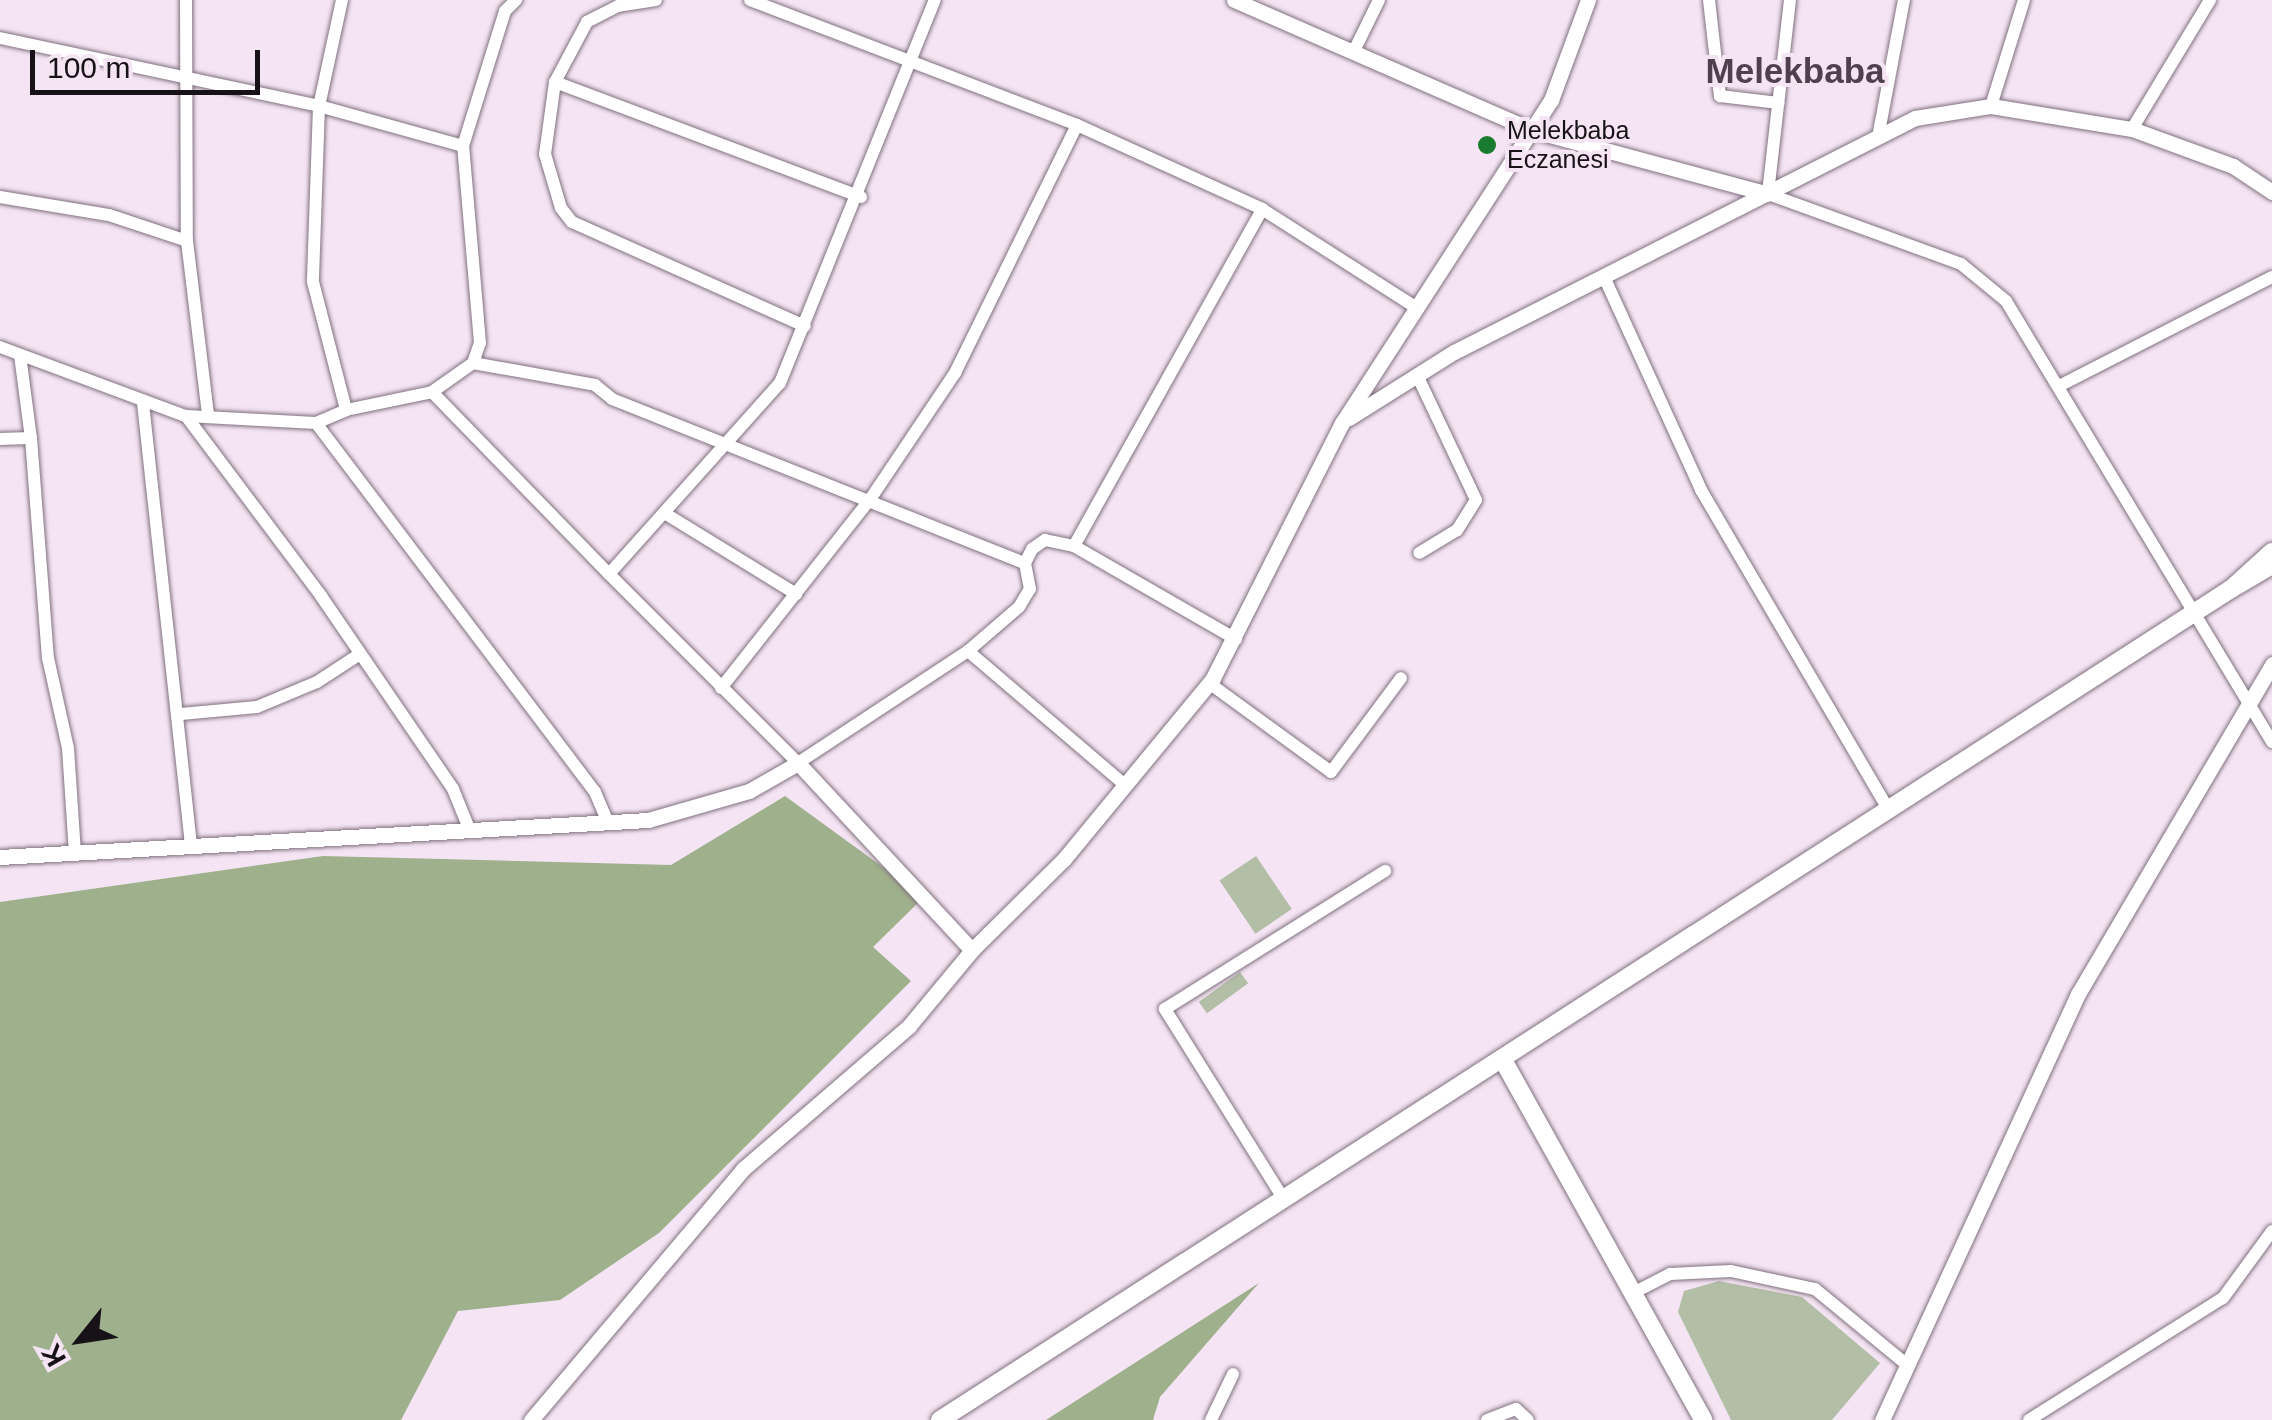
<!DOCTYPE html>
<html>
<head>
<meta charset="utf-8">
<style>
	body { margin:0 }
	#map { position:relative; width:2272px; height:1420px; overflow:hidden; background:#f5e5f4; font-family:Arial,sans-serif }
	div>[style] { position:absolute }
	.green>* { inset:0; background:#b3bea7; transform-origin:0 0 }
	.forest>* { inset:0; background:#9fb08c }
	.roads { filter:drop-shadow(0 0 2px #80717f) drop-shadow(0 0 2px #80717f) }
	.minor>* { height:12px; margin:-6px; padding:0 6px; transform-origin:6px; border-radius:6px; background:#fff }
	.tertiary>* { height:15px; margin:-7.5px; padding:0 7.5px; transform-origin:7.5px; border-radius:7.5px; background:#fff }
	.secondary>* { height:18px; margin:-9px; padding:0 9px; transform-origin:9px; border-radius:9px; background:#fff }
	.dots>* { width:28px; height:28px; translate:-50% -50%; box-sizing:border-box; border:5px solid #f5e5f4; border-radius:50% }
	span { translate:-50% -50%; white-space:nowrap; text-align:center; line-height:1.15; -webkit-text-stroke:8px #f5e5f4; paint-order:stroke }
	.poi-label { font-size:25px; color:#171217 }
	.left { translate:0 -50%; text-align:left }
	.district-label { font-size:35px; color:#4e414d; font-weight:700 }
	.north { position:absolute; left:30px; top:1290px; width:100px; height:100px; -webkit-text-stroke:8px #f5e5f4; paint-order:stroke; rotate:240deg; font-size:28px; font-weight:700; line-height:40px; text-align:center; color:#171217 }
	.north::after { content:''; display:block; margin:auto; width:35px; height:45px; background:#171217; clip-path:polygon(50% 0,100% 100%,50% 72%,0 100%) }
	.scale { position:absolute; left:30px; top:50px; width:230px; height:45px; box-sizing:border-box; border:5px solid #171217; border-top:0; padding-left:12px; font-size:30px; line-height:35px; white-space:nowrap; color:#171217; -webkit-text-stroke:8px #f5e5f4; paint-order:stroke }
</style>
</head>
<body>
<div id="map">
	<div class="green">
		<div style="left:1256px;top:856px;width:64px;height:44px;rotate:56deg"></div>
		<div style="left:1240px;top:972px;width:14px;height:51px;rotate:54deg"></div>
		<div style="clip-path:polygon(1719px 1281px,1802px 1297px,1880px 1363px,1832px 1420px,1731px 1420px,1678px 1312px,1684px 1291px)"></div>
	</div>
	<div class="forest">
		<div style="clip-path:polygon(785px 796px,924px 897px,873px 947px,911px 981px,659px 1233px,560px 1300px,458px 1311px,401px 1420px,0 1420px,0 902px,323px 856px,671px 865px)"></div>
		<div style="clip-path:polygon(1259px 1283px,1160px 1397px,1153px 1420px,1046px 1420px)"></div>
	</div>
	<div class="roads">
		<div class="minor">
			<div style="left:186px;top:0;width:241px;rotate:89.8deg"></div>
			<div style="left:187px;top:241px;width:175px;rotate:83.1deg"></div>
			<div style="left:342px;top:0;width:108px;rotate:102.2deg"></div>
			<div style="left:319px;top:106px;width:176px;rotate:92deg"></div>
			<div style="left:313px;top:282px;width:132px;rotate:75.5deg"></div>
			<div style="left:656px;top:0;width:38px;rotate:171deg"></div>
			<div style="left:618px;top:6px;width:35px;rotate:153deg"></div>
			<div style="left:587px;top:22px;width:68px;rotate:118.1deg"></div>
			<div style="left:555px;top:82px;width:73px;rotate:97.9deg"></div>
			<div style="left:545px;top:154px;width:56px;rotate:73.5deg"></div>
			<div style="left:561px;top:208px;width:18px;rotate:52deg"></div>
			<div style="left:572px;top:222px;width:255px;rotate:24.1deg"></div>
			<div style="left:750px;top:0;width:350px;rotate:20.9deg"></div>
			<div style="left:1077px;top:125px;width:203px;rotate:24.4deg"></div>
			<div style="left:1262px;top:209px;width:184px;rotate:32.6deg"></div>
			<div style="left:1709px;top:0;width:97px;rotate:83.5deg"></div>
			<div style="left:1720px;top:96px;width:59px;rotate:6.8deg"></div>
			<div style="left:1790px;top:0;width:195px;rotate:96.5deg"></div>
			<div style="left:1768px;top:194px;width:205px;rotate:19.9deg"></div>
			<div style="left:1961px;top:264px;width:58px;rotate:39.4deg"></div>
			<div style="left:2006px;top:301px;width:515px;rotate:58.9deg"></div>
			<div style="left:0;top:38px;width:326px;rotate:12deg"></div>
			<div style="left:319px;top:106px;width:149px;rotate:15.5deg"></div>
			<div style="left:1353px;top:53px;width:59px;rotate:-63.9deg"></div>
			<div style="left:555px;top:82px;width:327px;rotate:20.6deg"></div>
			<div style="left:1991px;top:106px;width:111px;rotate:-72.7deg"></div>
			<div style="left:2132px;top:129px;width:151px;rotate:-58.8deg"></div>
			<div style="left:1879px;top:132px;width:134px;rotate:-79.3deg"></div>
			<div style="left:0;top:197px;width:110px;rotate:9.4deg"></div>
			<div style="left:109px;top:215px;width:82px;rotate:18.4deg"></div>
			<div style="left:1605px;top:279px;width:232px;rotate:65.5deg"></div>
			<div style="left:1701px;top:490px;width:373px;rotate:59.6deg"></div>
			<div style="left:0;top:347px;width:198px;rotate:20.4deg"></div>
			<div style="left:186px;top:416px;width:130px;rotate:3.1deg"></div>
			<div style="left:316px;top:423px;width:33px;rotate:-23deg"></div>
			<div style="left:346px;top:410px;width:88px;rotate:-11.8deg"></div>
			<div style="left:432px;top:392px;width:50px;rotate:-35.3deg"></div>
			<div style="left:473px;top:363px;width:21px;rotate:-71deg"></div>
			<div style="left:480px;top:343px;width:198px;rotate:-94.9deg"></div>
			<div style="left:463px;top:146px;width:141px;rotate:-72.7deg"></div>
			<div style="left:505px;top:11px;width:16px;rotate:-45deg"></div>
			<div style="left:20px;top:355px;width:84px;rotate:82.5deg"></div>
			<div style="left:473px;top:363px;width:124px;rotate:10.2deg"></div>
			<div style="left:595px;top:385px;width:22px;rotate:39deg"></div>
			<div style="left:612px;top:399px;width:444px;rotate:21.7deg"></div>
			<div style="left:1417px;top:375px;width:138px;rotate:64.7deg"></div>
			<div style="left:1476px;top:500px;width:36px;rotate:122deg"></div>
			<div style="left:1457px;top:530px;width:44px;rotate:148.8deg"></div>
			<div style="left:2059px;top:386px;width:239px;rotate:-27.1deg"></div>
			<div style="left:432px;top:392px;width:254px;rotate:45.8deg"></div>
			<div style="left:609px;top:574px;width:256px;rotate:-48.2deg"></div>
			<div style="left:780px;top:383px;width:413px;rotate:-68deg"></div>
			<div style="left:143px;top:403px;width:444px;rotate:83.8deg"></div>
			<div style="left:186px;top:416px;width:225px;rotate:53.1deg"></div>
			<div style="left:321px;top:596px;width:234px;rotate:55.6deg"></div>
			<div style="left:453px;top:789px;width:40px;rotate:68deg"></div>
			<div style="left:316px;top:423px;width:463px;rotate:52.9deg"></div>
			<div style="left:595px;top:792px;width:33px;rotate:67deg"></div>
			<div style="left:0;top:439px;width:31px;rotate:-2deg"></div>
			<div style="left:31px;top:438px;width:221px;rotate:85.6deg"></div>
			<div style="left:48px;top:658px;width:92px;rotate:77.5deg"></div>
			<div style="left:68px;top:748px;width:106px;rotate:86.2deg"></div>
			<div style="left:666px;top:514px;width:153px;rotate:31.6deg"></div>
			<div style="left:1074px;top:546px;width:187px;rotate:29.9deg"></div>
			<div style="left:609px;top:574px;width:267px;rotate:45deg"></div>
			<div style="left:798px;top:763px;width:204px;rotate:-33.4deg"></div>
			<div style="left:968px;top:651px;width:67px;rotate:-40.8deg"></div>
			<div style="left:1019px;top:607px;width:21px;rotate:-59deg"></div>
			<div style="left:1030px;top:589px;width:26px;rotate:-101deg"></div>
			<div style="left:1025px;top:563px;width:16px;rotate:-63deg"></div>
			<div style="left:1032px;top:549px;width:16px;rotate:-35deg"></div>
			<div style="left:1045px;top:540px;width:30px;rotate:12deg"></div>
			<div style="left:1074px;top:546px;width:386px;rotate:-60.8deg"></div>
			<div style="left:968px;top:651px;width:206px;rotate:40.5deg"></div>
			<div style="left:1209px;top:683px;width:151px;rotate:36.1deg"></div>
			<div style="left:1331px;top:772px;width:117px;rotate:-53.3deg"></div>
			<div style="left:721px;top:688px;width:242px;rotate:-51.7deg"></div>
			<div style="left:871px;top:498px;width:151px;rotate:-56.1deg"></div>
			<div style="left:955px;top:373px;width:276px;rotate:-63.8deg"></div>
			<div style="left:181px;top:714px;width:76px;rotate:-5.3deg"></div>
			<div style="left:257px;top:707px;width:65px;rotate:-22.6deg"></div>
			<div style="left:317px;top:682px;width:51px;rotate:-33.1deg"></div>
			<div style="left:1283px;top:1198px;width:223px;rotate:-122deg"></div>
			<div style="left:1165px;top:1009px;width:260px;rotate:-32.1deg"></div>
			<div style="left:1633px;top:1293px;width:42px;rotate:-27.2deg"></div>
			<div style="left:1670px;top:1274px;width:61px;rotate:-2.8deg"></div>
			<div style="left:1731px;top:1271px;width:86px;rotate:12.1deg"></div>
			<div style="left:1815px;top:1289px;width:118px;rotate:39.5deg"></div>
			<div style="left:1211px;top:1420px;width:51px;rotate:-64.4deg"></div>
			<div style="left:1487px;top:1420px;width:31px;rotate:-21deg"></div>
			<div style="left:1516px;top:1409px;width:16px;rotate:43deg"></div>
			<div style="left:2029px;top:1420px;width:229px;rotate:-32.2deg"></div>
			<div style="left:2223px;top:1298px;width:83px;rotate:-53.8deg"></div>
		</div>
		<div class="tertiary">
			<div style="left:1234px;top:0;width:324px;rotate:23.6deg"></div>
			<div style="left:1531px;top:130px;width:245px;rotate:15.1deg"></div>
			<div style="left:1349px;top:418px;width:124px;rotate:-32.2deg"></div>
			<div style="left:1454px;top:352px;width:517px;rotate:-26.91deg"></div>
			<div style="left:1915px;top:118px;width:77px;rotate:-9deg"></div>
			<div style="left:1991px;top:106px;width:143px;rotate:9.3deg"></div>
			<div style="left:2132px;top:129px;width:108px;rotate:20.1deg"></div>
			<div style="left:2233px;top:166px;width:47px;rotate:33.7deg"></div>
			<div style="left:0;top:857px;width:649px;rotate:-3.27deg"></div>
			<div style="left:648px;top:820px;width:105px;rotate:-16deg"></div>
			<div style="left:749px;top:791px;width:56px;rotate:-29.7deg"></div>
			<div style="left:798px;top:763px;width:255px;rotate:47.1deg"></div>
			<div style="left:531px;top:1420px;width:329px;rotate:-49.8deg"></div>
			<div style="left:743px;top:1169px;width:219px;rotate:-40.7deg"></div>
			<div style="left:909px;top:1026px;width:99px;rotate:-50.3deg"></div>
			<div style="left:972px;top:950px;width:129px;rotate:-44.7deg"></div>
			<div style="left:1064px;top:859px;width:234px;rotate:-50.5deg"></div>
			<div style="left:1213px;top:678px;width:286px;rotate:-63.2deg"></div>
			<div style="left:1342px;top:423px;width:385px;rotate:-57.1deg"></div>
			<div style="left:1551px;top:100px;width:107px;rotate:-69.7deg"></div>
			<div style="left:1882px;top:1420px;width:469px;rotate:-65.3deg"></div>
			<div style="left:2078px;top:994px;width:383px;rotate:-59.5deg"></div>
		</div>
		<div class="secondary">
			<div style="left:2272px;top:552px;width:55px;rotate:137.9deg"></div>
			<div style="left:2231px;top:589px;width:48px;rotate:-30.3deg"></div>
			<div style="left:1503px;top:1060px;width:412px;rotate:60.9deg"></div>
			<div style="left:940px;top:1420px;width:1535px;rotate:-32.77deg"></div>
		</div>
	</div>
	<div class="dots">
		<div style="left:1487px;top:145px;background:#197b2d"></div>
	</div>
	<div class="poi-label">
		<span class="left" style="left:1507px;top:145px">Melekbaba<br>Eczanesi</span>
	</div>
	<div class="district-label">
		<span style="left:1795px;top:71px">Melekbaba</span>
	</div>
	<div class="north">K</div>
	<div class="scale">100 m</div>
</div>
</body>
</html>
